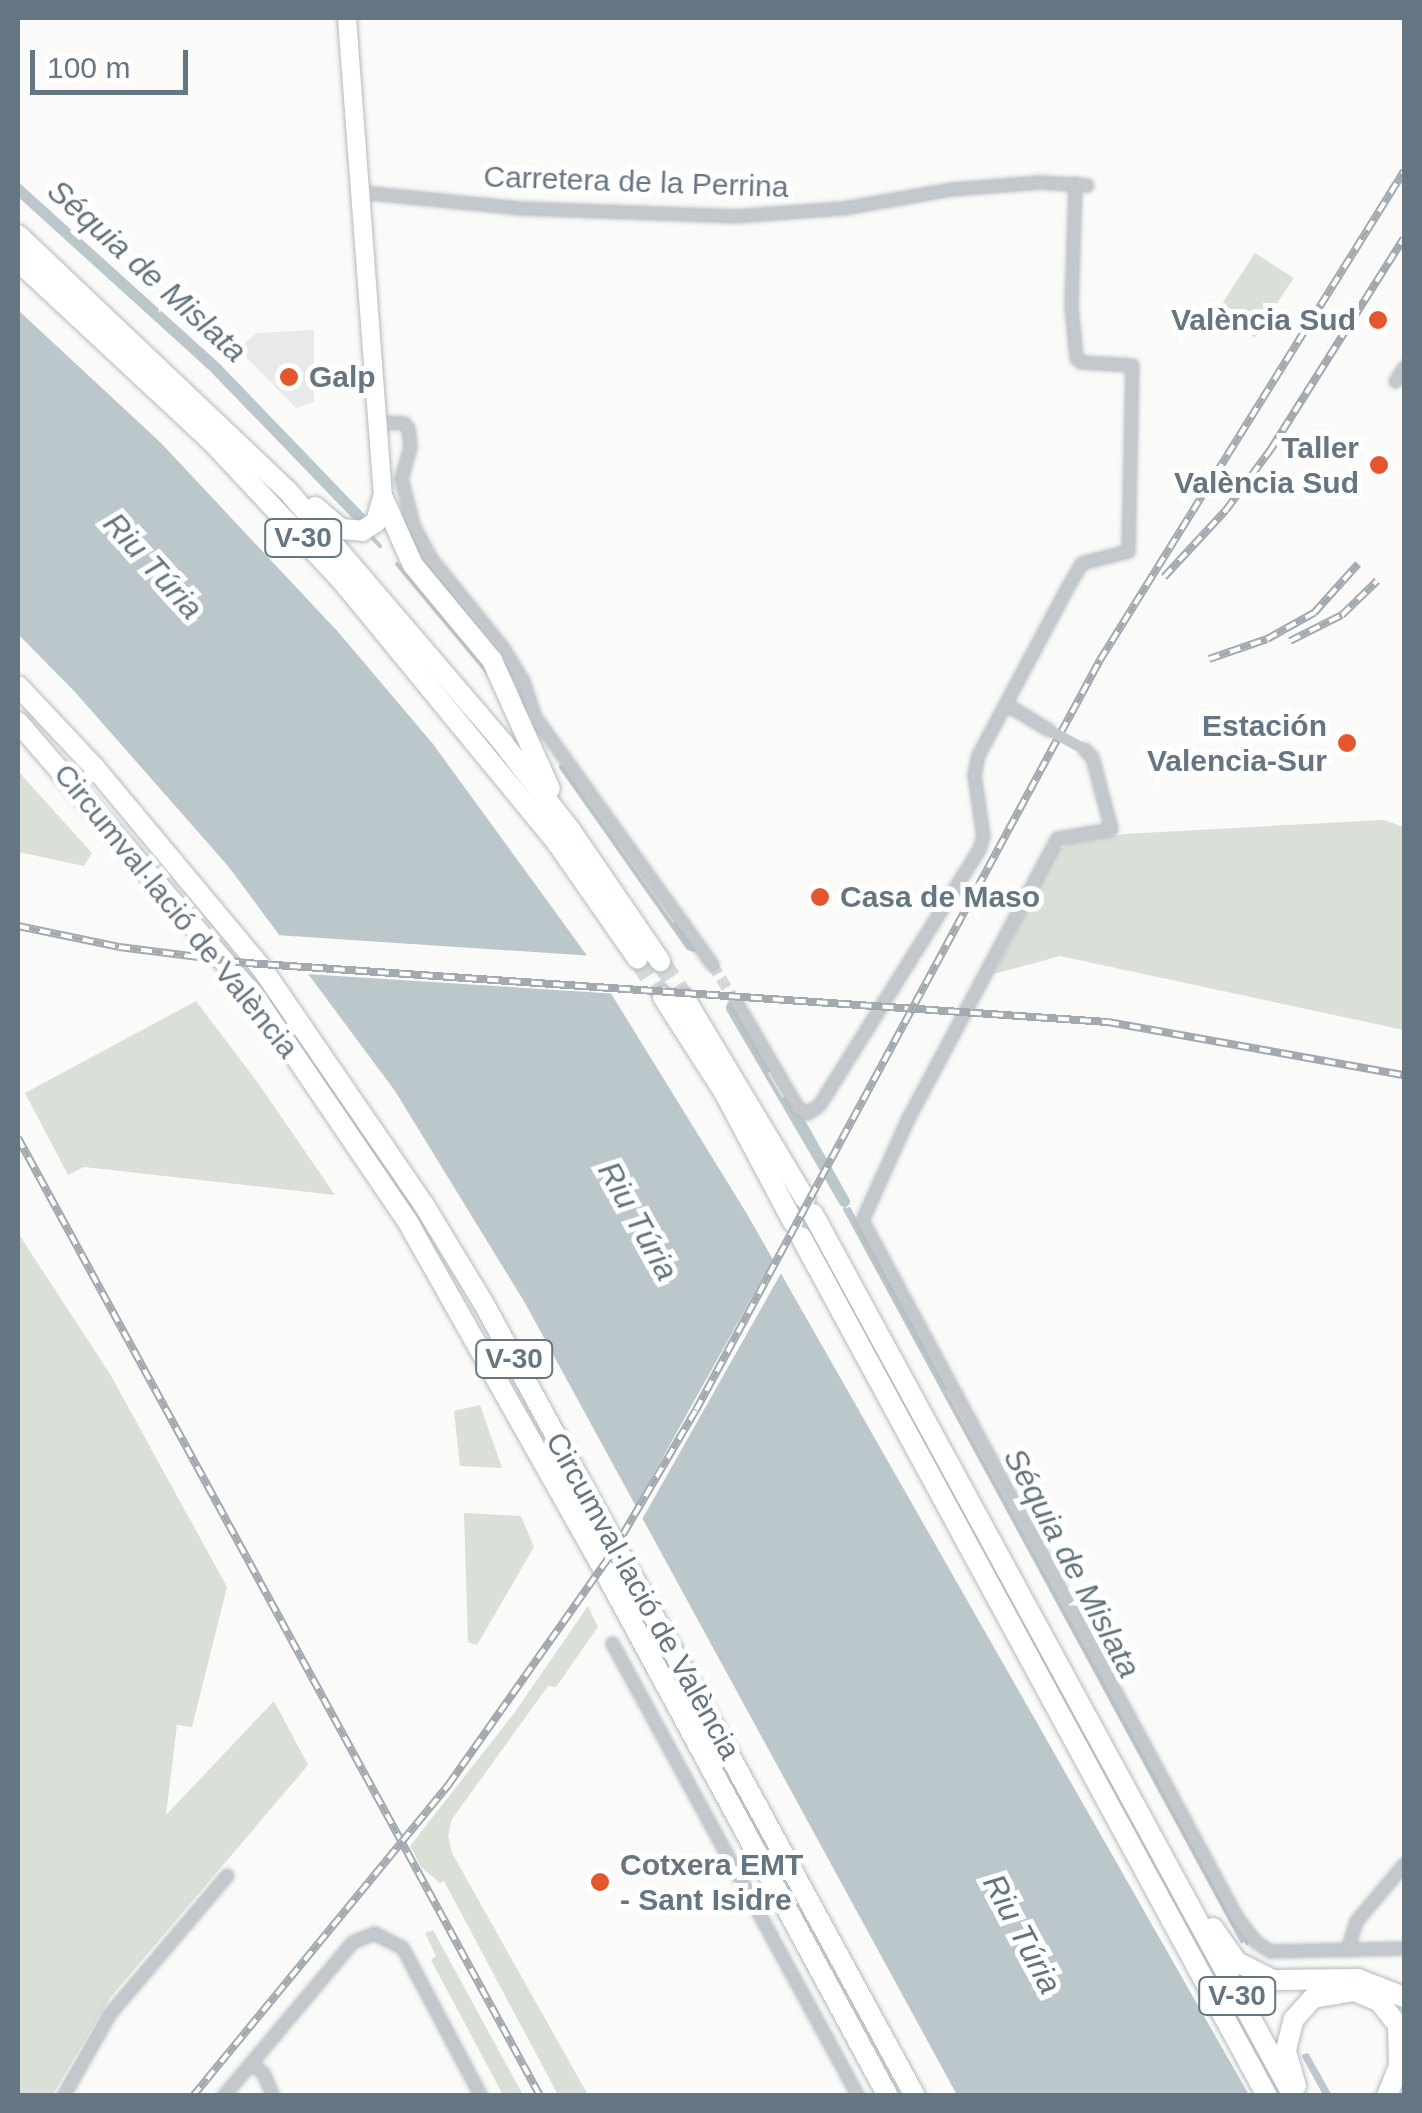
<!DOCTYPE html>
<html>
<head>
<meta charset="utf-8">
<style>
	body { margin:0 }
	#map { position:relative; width:1422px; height:2113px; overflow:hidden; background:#fafaf8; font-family:Arial,sans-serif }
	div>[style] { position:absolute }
	.built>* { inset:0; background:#e8e9e9 }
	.green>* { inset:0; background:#dadfd7; transform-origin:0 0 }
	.water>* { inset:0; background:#bbc7cb }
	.pier>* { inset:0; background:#fafaf8 }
	.stream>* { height:4px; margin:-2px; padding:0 2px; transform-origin:2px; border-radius:2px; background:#bbc7cb }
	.canal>* { height:11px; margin:-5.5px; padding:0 5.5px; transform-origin:5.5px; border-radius:5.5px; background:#bbc7cb }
	.street-tunnel>* { height:11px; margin-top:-5.5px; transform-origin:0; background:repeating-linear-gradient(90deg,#d5d9db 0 11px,transparent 0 16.5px) }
	.highway-tunnel>* { height:20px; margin-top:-10px; transform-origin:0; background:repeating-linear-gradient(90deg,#d5d9db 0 20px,transparent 0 30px) }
	.roads { filter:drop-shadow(0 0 2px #b3babf) drop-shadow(0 0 2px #b3babf) }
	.street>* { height:11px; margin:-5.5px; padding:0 5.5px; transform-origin:5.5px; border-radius:5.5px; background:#c3c8cc }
	.secondary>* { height:18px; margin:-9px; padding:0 9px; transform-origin:9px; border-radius:9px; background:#fff }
	.highway>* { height:20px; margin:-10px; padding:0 10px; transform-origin:10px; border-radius:10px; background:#fff }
	.rail>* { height:8px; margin-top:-4px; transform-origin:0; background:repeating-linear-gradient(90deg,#fff 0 11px,#a2aab0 0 22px); box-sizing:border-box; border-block:2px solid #a2aab0 }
	.street-bridge>* { height:11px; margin:-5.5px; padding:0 5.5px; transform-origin:5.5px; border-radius:5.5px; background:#c3c8cc }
	.dots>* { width:28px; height:28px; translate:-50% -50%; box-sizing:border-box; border:5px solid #fff; border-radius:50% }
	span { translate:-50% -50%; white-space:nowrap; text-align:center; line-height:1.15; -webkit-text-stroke:10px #fff; paint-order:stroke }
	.shield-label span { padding:2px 8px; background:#fff; border:2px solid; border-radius:8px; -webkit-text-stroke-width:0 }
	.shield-label { font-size:28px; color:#657683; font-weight:700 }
	.street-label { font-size:30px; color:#657683 }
	.poi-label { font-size:30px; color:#657683; font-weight:700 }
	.right { translate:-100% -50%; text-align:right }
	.left { translate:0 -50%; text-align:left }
	.water-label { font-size:32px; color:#60757c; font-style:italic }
	.frame { position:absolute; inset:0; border:20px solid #657683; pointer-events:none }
	.scale { position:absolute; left:30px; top:50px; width:158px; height:45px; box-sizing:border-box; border:5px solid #657683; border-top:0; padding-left:12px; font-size:30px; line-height:35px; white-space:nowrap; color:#657683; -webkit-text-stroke:8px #fff; paint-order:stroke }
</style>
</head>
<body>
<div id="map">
	<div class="built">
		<div style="clip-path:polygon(314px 330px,314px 402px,296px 408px,238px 349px,257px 333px)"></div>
	</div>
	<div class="green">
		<div style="left:1255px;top:253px;width:46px;height:71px;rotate:33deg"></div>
		<div style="clip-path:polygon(18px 771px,92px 853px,84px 866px,18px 852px)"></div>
		<div style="clip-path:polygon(1383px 820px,1404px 827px,1404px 1030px,1060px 956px,994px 974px,1057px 851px,1068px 843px,1124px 834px)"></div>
		<div style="clip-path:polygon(196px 1001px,258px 1083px,335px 1195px,84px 1167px,68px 1175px,25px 1093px)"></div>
		<div style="clip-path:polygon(18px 1233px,110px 1374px,227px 1587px,192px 1727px,177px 1725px,166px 1815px,274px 1701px,308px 1765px,110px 1998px,52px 2096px,18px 2095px)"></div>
		<div style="clip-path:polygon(480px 1405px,502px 1468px,460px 1466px,454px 1411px)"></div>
		<div style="clip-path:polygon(464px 1513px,521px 1516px,534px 1547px,477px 1645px,468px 1642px)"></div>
		<div style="clip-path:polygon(588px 1606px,598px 1627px,556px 1687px,548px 1686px,452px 1819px,448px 1835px,452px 1853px,588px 2095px,558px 2095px,444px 1881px,440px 1883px,421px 1867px,410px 1846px,515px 1712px)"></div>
		<div style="clip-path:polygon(433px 1930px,523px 2095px,503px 2095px,431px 1960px,436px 1956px,425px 1933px)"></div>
	</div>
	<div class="water">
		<div style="clip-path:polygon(18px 310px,161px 443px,339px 633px,433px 744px,591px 961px,747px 1214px,1249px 2095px,957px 2095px,525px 1303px,395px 1091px,228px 866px,75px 692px,18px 634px)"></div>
	</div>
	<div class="pier">
		<div style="clip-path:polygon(276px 935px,594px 956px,619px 994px,306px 974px)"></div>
		<div style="clip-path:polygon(776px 1254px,784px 1268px,640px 1523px,633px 1511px)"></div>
	</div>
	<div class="stream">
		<div style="left:18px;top:194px;width:263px;rotate:42.2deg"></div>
		<div style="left:213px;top:371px;width:213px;rotate:46deg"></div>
		<div style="left:370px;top:535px;width:15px;rotate:48deg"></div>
		<div style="left:397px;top:564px;width:142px;rotate:50.1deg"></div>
		<div style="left:561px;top:767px;width:221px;rotate:54.9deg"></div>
		<div style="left:728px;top:1009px;width:222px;rotate:59.7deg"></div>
		<div style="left:845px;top:1209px;width:833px;rotate:61.53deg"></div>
		<div style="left:849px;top:1209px;width:204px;rotate:61.7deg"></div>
		<div style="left:1240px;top:1929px;width:16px;rotate:63deg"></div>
		<div style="left:1307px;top:2055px;width:47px;rotate:60.7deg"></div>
		<div style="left:1304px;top:2056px;width:46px;rotate:61.2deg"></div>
	</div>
	<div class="canal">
		<div style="left:18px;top:189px;width:268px;rotate:42.1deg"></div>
		<div style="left:217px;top:369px;width:214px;rotate:46.1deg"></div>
		<div style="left:678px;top:925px;width:25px;rotate:56deg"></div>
		<div style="left:731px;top:1007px;width:70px;rotate:59deg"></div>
		<div style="left:787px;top:1100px;width:116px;rotate:60.6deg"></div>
	</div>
	<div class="street-tunnel">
		<div style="left:712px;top:964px;width:45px;rotate:57.7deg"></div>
	</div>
	<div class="highway-tunnel">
		<div style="left:638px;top:959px;width:45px;rotate:56.7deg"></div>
		<div style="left:660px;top:961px;width:45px;rotate:56.7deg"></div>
	</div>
	<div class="roads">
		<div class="street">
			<div style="left:360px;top:192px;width:160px;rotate:5.7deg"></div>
			<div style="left:519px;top:208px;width:214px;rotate:2.1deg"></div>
			<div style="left:733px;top:216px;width:110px;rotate:-4.2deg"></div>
			<div style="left:843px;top:208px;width:111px;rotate:-9.9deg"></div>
			<div style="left:952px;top:189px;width:88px;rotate:-4.5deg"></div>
			<div style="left:1040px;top:182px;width:47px;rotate:3.7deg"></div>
			<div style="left:1395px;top:381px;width:17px;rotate:-57deg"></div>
			<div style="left:376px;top:422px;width:28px;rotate:2deg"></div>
			<div style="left:404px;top:423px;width:6px;rotate:51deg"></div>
			<div style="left:408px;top:428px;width:19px;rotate:84deg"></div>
			<div style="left:410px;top:447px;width:32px;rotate:106deg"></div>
			<div style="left:401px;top:478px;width:49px;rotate:75.7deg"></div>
			<div style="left:413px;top:525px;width:40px;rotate:62deg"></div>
			<div style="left:432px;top:560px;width:113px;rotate:51.1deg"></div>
			<div style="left:503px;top:648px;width:39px;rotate:59deg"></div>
			<div style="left:523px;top:681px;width:38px;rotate:72deg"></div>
			<div style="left:535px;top:717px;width:304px;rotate:54.4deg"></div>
			<div style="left:1006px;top:704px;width:50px;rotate:31.2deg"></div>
			<div style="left:1084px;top:749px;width:11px;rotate:45deg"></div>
			<div style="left:1092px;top:757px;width:74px;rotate:75.2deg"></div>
			<div style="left:1111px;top:829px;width:55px;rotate:170.5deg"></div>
			<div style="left:1057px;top:838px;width:315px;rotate:118deg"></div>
			<div style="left:909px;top:1116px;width:114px;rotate:114.3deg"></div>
			<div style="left:862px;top:1220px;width:792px;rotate:61.75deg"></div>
			<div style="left:1237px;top:1918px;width:31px;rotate:52deg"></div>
			<div style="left:1256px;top:1942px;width:17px;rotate:33deg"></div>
			<div style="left:1270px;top:1951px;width:134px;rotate:-1.3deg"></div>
			<div style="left:736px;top:1002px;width:121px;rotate:59.8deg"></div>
			<div style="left:797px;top:1107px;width:12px;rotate:31deg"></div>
			<div style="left:807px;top:1113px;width:14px;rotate:-34deg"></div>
			<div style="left:819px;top:1105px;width:302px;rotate:-58deg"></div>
			<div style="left:979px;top:849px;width:14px;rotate:-73deg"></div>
			<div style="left:983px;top:836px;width:62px;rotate:-98.4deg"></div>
			<div style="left:974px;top:775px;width:20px;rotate:-79deg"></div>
			<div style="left:978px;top:755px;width:183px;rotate:-62deg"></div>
			<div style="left:1064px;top:593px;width:34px;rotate:-60deg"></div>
			<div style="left:1081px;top:563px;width:49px;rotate:-14.3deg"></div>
			<div style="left:1128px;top:551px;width:186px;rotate:-88.8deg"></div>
			<div style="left:1132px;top:365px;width:51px;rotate:-176.6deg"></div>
			<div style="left:1081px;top:362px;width:6px;rotate:-141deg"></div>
			<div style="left:1076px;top:358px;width:53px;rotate:-95.4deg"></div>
			<div style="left:1071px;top:305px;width:122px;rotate:-88.1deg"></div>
			<div style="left:612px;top:1643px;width:515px;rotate:61.5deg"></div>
			<div style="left:1347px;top:1950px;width:30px;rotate:-73deg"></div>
			<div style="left:1356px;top:1921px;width:75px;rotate:-49.9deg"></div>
			<div style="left:252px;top:2064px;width:14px;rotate:39deg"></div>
			<div style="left:263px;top:2073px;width:25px;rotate:67deg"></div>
			<div style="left:63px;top:2096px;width:94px;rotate:-60.7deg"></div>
			<div style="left:109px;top:2014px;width:182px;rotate:-49.7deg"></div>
			<div style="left:223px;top:2096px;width:201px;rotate:-50deg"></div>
			<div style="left:352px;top:1942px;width:24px;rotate:-22deg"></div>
			<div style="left:374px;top:1933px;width:31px;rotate:27deg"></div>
			<div style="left:402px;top:1947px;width:169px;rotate:62.1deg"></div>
		</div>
		<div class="secondary">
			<div style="left:347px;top:18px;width:481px;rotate:85.7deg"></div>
		</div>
		<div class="highway">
			<div style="left:18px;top:235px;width:371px;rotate:43.5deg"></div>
			<div style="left:287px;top:490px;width:333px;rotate:49.5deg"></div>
			<div style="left:503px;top:743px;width:111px;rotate:52.3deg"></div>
			<div style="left:571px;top:831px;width:158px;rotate:55.6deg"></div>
			<div style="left:18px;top:261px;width:265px;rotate:43deg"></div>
			<div style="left:212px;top:442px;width:190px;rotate:46.9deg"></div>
			<div style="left:342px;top:581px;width:339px;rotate:50.6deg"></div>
			<div style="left:557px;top:843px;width:141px;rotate:55.1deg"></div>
			<div style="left:383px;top:498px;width:73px;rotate:65.9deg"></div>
			<div style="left:413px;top:565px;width:124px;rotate:50.3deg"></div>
			<div style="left:492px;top:660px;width:141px;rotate:65.8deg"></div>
			<div style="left:315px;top:507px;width:34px;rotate:40deg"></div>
			<div style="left:341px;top:529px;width:21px;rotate:5deg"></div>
			<div style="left:362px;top:531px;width:17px;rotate:-33deg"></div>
			<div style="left:376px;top:522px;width:25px;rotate:-74deg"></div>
			<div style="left:18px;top:686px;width:112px;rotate:46.8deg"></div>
			<div style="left:95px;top:768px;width:259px;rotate:50.2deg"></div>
			<div style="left:261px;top:967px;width:288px;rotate:55.6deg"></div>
			<div style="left:424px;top:1205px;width:116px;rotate:58.8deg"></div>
			<div style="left:484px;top:1304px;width:902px;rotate:61.45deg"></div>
			<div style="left:18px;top:722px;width:367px;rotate:49.3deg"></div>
			<div style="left:257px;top:1000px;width:271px;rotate:55.8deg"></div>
			<div style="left:409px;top:1224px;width:389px;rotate:60.6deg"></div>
			<div style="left:600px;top:1563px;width:606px;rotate:61.62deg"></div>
			<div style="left:663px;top:997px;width:113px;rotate:57.3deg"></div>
			<div style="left:724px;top:1092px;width:147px;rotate:62deg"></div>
			<div style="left:685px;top:999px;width:233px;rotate:59deg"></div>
			<div style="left:813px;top:1214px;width:1004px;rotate:61.44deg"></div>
			<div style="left:801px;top:1237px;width:977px;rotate:61.52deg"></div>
			<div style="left:1213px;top:1928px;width:42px;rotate:54.8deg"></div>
			<div style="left:1237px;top:1962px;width:40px;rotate:26.6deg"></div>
			<div style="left:1273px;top:1980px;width:85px;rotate:-0.7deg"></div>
			<div style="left:1358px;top:1979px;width:49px;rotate:21.4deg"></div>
			<div style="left:1296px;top:2086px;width:37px;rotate:-106deg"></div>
			<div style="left:1286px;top:2050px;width:32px;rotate:-76deg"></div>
			<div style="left:1294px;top:2019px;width:28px;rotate:-48deg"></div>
			<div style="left:1313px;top:1998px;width:42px;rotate:-9.7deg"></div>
			<div style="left:1354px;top:1991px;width:27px;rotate:22deg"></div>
			<div style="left:1379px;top:2001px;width:31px;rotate:52deg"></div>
			<div style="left:1398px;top:2025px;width:41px;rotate:88.6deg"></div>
			<div style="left:1399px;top:2066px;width:32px;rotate:112deg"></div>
		</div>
	</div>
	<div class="rail">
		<div style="left:1164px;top:577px;width:91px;rotate:-47.2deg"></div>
		<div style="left:1226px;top:510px;width:76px;rotate:-53.6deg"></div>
		<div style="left:1271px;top:449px;width:249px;rotate:-57.8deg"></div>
		<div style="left:1290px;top:641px;width:58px;rotate:-26.6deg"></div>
		<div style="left:1342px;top:615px;width:49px;rotate:-44.2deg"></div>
		<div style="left:1209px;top:659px;width:61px;rotate:-19deg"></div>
		<div style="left:1267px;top:639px;width:54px;rotate:-29deg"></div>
		<div style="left:1314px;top:613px;width:66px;rotate:-48.1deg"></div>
		<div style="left:18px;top:926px;width:103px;rotate:11.7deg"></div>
		<div style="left:119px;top:947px;width:128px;rotate:7.2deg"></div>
		<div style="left:246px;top:963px;width:864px;rotate:3.92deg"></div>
		<div style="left:1108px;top:1022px;width:301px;rotate:10.2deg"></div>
		<div style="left:18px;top:1138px;width:1091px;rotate:61.41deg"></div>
		<div style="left:193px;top:2096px;width:404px;rotate:-50.6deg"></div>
		<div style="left:449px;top:1784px;width:283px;rotate:-54.8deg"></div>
		<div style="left:612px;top:1553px;width:166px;rotate:-59.6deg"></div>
		<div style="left:696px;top:1410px;width:852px;rotate:-61.69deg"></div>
		<div style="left:1100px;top:660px;width:576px;rotate:-58.13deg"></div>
	</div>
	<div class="street-bridge">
		<div style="left:1049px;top:730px;width:40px;rotate:28deg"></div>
	</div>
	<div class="dots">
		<div style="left:1378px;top:320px;background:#e4572e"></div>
		<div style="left:289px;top:377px;background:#e4572e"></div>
		<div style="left:1379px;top:465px;background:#e4572e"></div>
		<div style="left:1347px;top:743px;background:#e4572e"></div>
		<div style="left:820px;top:897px;background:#e4572e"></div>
		<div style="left:600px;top:1882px;background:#e4572e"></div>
	</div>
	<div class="shield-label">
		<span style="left:303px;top:538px">V-30</span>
		<span style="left:514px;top:1359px">V-30</span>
		<span style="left:1237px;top:1996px">V-30</span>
	</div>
	<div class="street-label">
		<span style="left:636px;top:182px;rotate:2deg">Carretera de la Perrina</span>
		<span style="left:176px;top:911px;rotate:51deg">Circumval·lació de València</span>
		<span style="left:643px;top:1596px;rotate:61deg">Circumval·lació de València</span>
	</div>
	<div class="poi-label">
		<span class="right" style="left:1356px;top:320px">València Sud</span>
		<span class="left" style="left:309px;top:377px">Galp</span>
		<span class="right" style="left:1359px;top:465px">Taller<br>València Sud</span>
		<span class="right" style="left:1327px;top:743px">Estación<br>Valencia-Sur</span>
		<span class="left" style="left:840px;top:897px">Casa de Maso</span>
		<span class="left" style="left:620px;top:1882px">Cotxera EMT<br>- Sant Isidre</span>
	</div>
	<div class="water-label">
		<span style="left:147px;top:271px;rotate:42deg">Séquia de Mislata</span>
		<span style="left:153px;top:566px;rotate:48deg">Riu Túria</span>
		<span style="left:638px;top:1221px;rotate:61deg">Riu Túria</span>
		<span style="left:1072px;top:1563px;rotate:62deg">Séquia de Mislata</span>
		<span style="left:1022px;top:1934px;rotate:62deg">Riu Túria</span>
	</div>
	<div class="frame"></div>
	<div class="scale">100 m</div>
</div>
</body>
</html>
